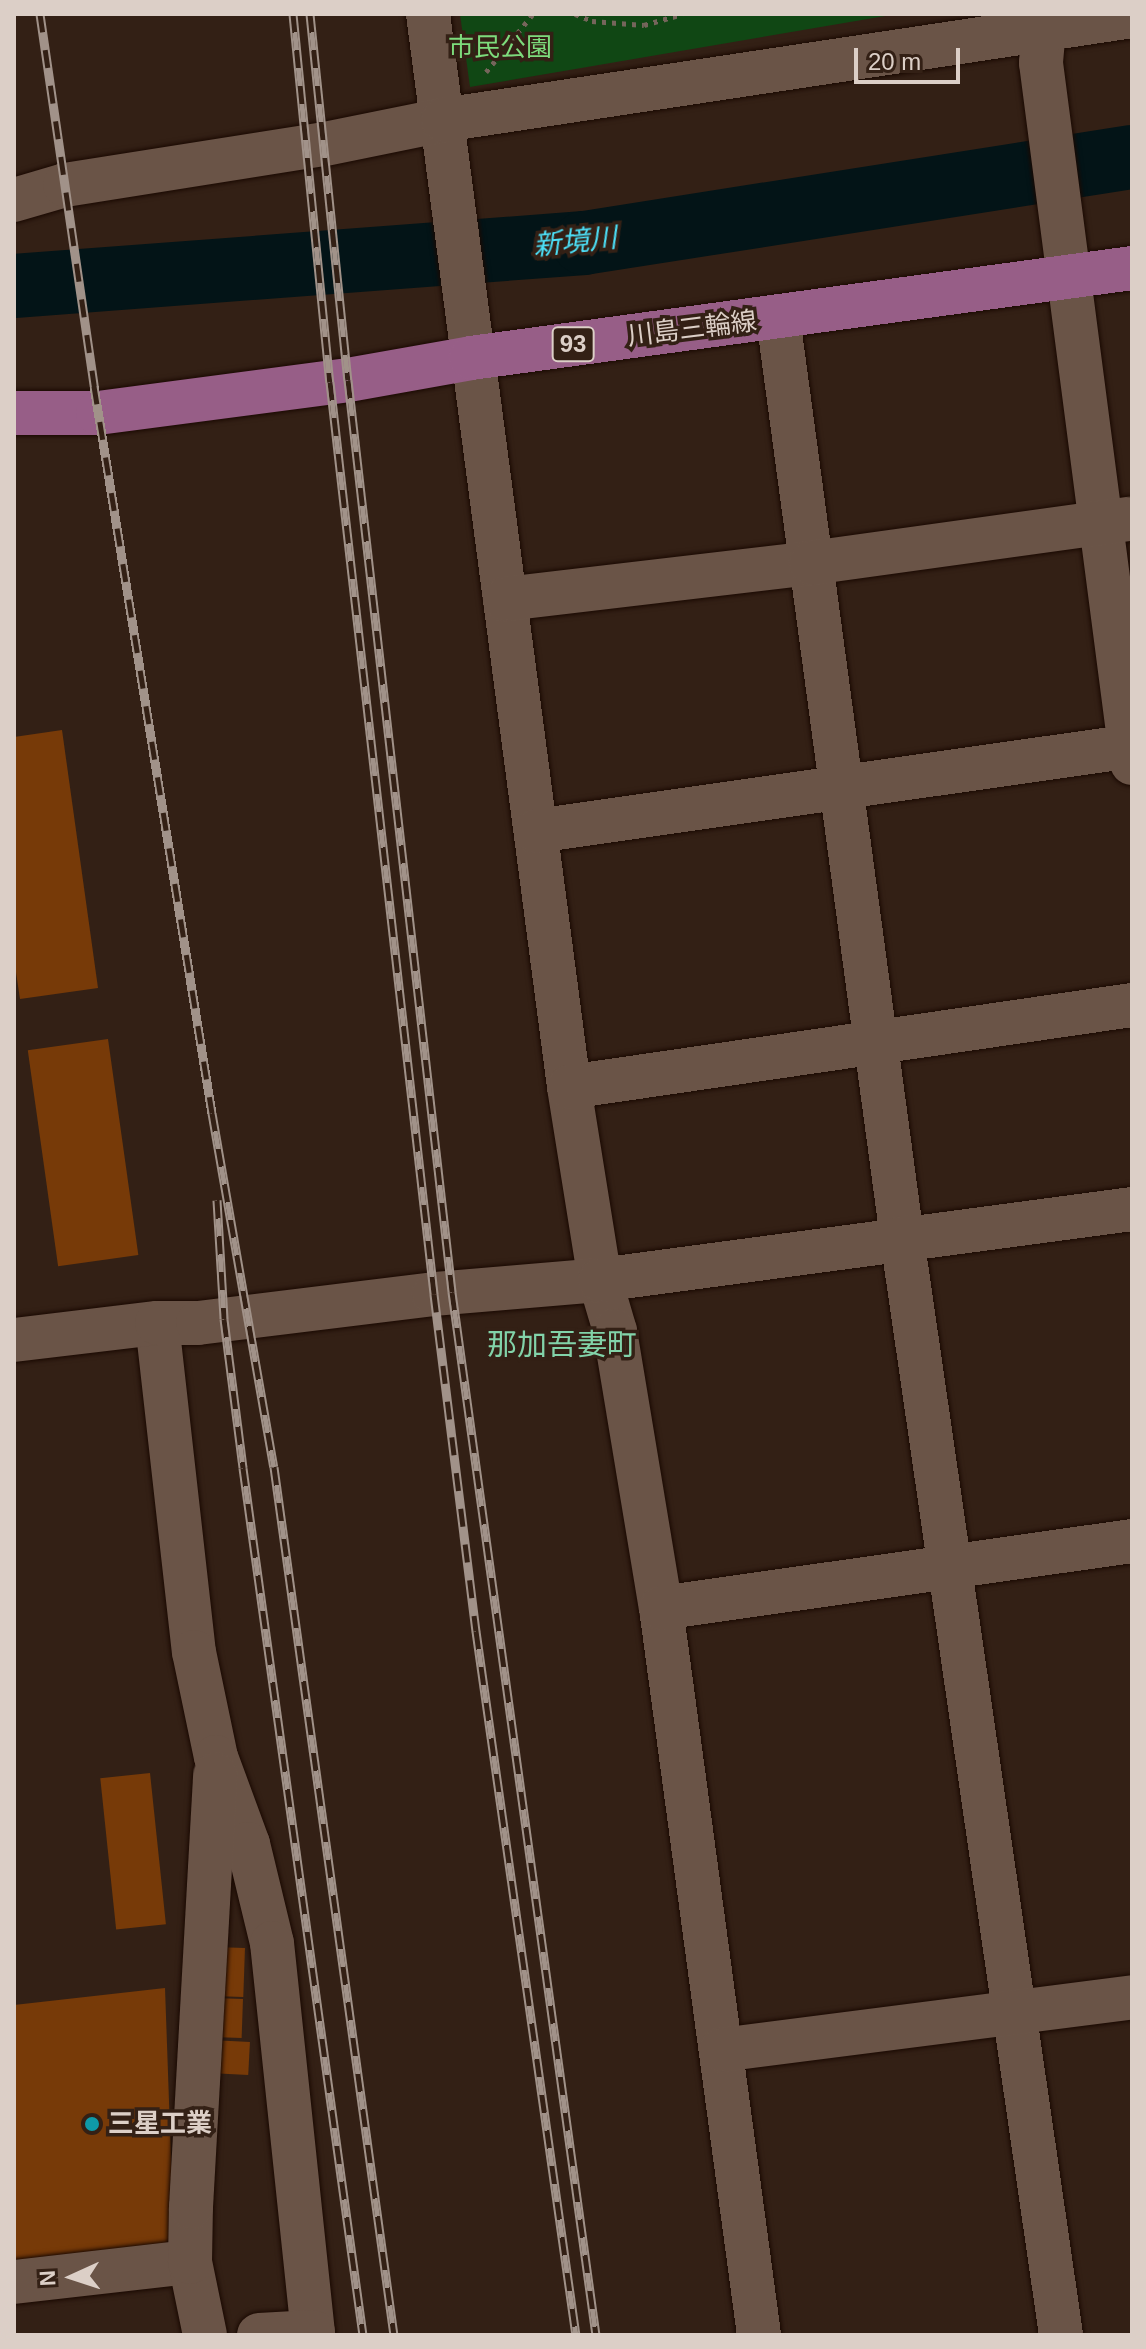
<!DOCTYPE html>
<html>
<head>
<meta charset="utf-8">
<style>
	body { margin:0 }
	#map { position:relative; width:1146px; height:2349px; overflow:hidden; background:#332015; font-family:Helvetica,"Noto Sans JP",sans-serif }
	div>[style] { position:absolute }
	.green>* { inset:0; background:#104714 }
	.river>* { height:64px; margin:-32px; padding:0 32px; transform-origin:32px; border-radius:32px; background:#031417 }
	.building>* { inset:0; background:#773a08; transform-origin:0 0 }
	.path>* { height:5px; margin-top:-2.5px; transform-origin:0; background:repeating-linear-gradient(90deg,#75655b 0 4px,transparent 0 10px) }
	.roads { filter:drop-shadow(0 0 2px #1a0902) drop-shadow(0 0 2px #1a0902) }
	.minor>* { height:44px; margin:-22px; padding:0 22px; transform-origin:22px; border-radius:22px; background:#6a5447 }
	.major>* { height:44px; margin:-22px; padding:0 22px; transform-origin:22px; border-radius:22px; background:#975e87 }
	.rail>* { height:9px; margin-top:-4.5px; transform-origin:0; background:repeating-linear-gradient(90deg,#332015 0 18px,#a19289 0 36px); box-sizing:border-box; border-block:2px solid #a19289 }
	.dots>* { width:22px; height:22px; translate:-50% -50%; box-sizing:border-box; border:4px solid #332015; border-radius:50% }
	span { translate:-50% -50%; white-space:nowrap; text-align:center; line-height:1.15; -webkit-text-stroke:7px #332015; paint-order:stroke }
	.shield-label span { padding:2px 6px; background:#332015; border:2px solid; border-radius:6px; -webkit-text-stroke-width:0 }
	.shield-label { font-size:24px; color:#dccfc7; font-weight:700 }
	.park-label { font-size:26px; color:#7ddb7c }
	.street-label { font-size:26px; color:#dccfc7 }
	.poi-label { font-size:26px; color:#dccfc7; font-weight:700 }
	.left { translate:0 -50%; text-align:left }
	.water-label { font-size:28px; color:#4ce0f8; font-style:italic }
	.quarter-label { font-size:30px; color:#82d3a9 }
	.frame { position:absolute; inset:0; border:16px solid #dccfc7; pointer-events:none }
	.north { position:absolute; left:32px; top:2237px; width:80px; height:80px; -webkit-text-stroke:6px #332015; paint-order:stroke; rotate:267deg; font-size:22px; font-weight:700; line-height:32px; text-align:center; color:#dccfc7 }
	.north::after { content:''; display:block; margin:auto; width:28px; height:36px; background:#dccfc7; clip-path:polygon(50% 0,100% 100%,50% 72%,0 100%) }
	.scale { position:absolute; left:854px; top:48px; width:106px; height:36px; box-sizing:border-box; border:4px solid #dccfc7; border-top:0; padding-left:10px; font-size:24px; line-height:28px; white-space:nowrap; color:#dccfc7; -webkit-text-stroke:6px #332015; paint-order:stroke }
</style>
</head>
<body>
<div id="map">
	<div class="green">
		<div style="clip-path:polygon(460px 14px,897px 14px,470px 87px)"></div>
	</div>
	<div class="river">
		<div style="left:14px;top:286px;width:572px;rotate:-4.31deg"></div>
		<div style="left:584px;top:243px;width:555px;rotate:-8.92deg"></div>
	</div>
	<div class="building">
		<div style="clip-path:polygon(62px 730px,98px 988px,20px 999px,14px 959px,14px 737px)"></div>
		<div style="left:108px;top:1039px;width:218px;height:81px;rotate:82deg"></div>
		<div style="left:150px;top:1773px;width:152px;height:50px;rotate:84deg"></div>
		<div style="left:215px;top:1947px;width:30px;height:49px;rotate:2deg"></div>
		<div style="clip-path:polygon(165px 1988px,174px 2243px,14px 2262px,14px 2005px)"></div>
		<div style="left:214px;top:1998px;width:29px;height:39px;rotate:2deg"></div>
		<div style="left:211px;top:2040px;width:39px;height:33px;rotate:3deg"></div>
	</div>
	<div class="path">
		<div style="left:575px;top:14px;width:18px;rotate:22deg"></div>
		<div style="left:592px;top:21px;width:52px;rotate:4.4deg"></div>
		<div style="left:644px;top:25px;width:40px;rotate:-16deg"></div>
		<div style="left:486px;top:72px;width:75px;rotate:-51deg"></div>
	</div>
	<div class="roads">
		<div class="minor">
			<div style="left:428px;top:14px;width:1082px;rotate:82.51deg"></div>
			<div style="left:569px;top:1087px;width:195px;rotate:80.9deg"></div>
			<div style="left:600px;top:1280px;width:53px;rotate:73.6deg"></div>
			<div style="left:615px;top:1331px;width:281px;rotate:80.6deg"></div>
			<div style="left:661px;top:1608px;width:734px;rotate:82.32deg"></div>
			<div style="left:1044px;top:28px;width:35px;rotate:95deg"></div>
			<div style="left:1041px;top:63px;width:706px;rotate:82.59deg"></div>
			<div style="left:14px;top:200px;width:53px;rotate:-16.4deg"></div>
			<div style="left:65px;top:185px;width:263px;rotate:-9deg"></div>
			<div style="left:325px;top:144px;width:120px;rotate:-11.5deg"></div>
			<div style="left:443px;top:120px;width:697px;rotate:-8.58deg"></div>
			<div style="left:778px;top:318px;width:928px;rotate:82.32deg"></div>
			<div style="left:902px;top:1238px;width:1108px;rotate:81.75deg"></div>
			<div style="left:505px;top:599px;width:308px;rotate:-6.7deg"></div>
			<div style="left:811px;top:563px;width:321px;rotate:-7.9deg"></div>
			<div style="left:536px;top:831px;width:602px;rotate:-8.12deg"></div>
			<div style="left:569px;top:1087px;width:569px;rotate:-8.29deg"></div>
			<div style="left:157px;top:1323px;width:331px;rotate:83.6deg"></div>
			<div style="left:194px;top:1652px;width:107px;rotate:78.2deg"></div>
			<div style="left:216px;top:1757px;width:93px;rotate:69.8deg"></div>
			<div style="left:248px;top:1844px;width:102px;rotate:76.4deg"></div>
			<div style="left:272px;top:1943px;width:394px;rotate:84deg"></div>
			<div style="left:14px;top:1340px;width:144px;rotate:-6.8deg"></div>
			<div style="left:157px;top:1323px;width:41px"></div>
			<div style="left:198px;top:1323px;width:238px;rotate:-7deg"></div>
			<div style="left:434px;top:1294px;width:167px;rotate:-4.8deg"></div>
			<div style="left:600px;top:1280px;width:537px;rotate:-7.6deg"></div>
			<div style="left:661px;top:1608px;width:476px;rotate:-8.1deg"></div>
			<div style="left:721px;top:2050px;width:414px;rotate:-7.3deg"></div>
			<div style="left:14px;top:2282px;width:177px;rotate:-6.5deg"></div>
			<div style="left:205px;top:2335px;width:75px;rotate:-101.6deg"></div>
			<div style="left:190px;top:2262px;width:55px;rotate:-89deg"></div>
			<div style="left:191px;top:2207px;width:433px;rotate:-86.8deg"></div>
			<div style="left:259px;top:2335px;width:54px;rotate:-3.2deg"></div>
		</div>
		<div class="major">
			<div style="left:14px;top:413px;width:84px"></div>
			<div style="left:98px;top:413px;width:252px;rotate:-7.5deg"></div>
			<div style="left:348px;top:380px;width:125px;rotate:-10.1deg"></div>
			<div style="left:471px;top:358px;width:667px;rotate:-7.75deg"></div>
		</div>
	</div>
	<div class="rail">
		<div style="left:40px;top:14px;width:376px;rotate:81.7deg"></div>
		<div style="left:94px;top:386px;width:737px;rotate:80.78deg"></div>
		<div style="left:212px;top:1113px;width:359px;rotate:80.1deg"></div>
		<div style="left:274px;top:1467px;width:876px;rotate:82.13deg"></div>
		<div style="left:293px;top:14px;width:370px;rotate:84.3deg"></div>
		<div style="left:330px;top:382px;width:918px;rotate:83.49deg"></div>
		<div style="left:434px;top:1294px;width:340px;rotate:82.9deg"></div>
		<div style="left:476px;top:1631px;width:711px;rotate:81.92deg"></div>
		<div style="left:310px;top:14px;width:368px;rotate:84.1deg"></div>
		<div style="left:348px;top:380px;width:918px;rotate:83.49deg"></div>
		<div style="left:452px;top:1292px;width:1053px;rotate:82.14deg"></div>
		<div style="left:217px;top:1200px;width:119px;rotate:86.6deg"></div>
		<div style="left:224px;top:1319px;width:150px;rotate:82.7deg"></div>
		<div style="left:243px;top:1468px;width:875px;rotate:82.12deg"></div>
	</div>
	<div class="dots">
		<div style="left:92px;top:2124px;background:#0f9aa8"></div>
	</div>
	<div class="shield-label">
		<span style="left:573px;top:344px">93</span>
	</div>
	<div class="park-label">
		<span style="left:500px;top:48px">市民公園</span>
	</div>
	<div class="street-label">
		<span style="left:692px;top:329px;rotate:-7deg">川島三輪線</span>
	</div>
	<div class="poi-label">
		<span class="left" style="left:108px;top:2124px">三星工業</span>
	</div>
	<div class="water-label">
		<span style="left:575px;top:242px;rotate:-6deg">新境川</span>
	</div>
	<div class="quarter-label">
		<span style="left:562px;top:1345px">那加吾妻町</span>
	</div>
	<div class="frame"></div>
	<div class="north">N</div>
	<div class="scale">20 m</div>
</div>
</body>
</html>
